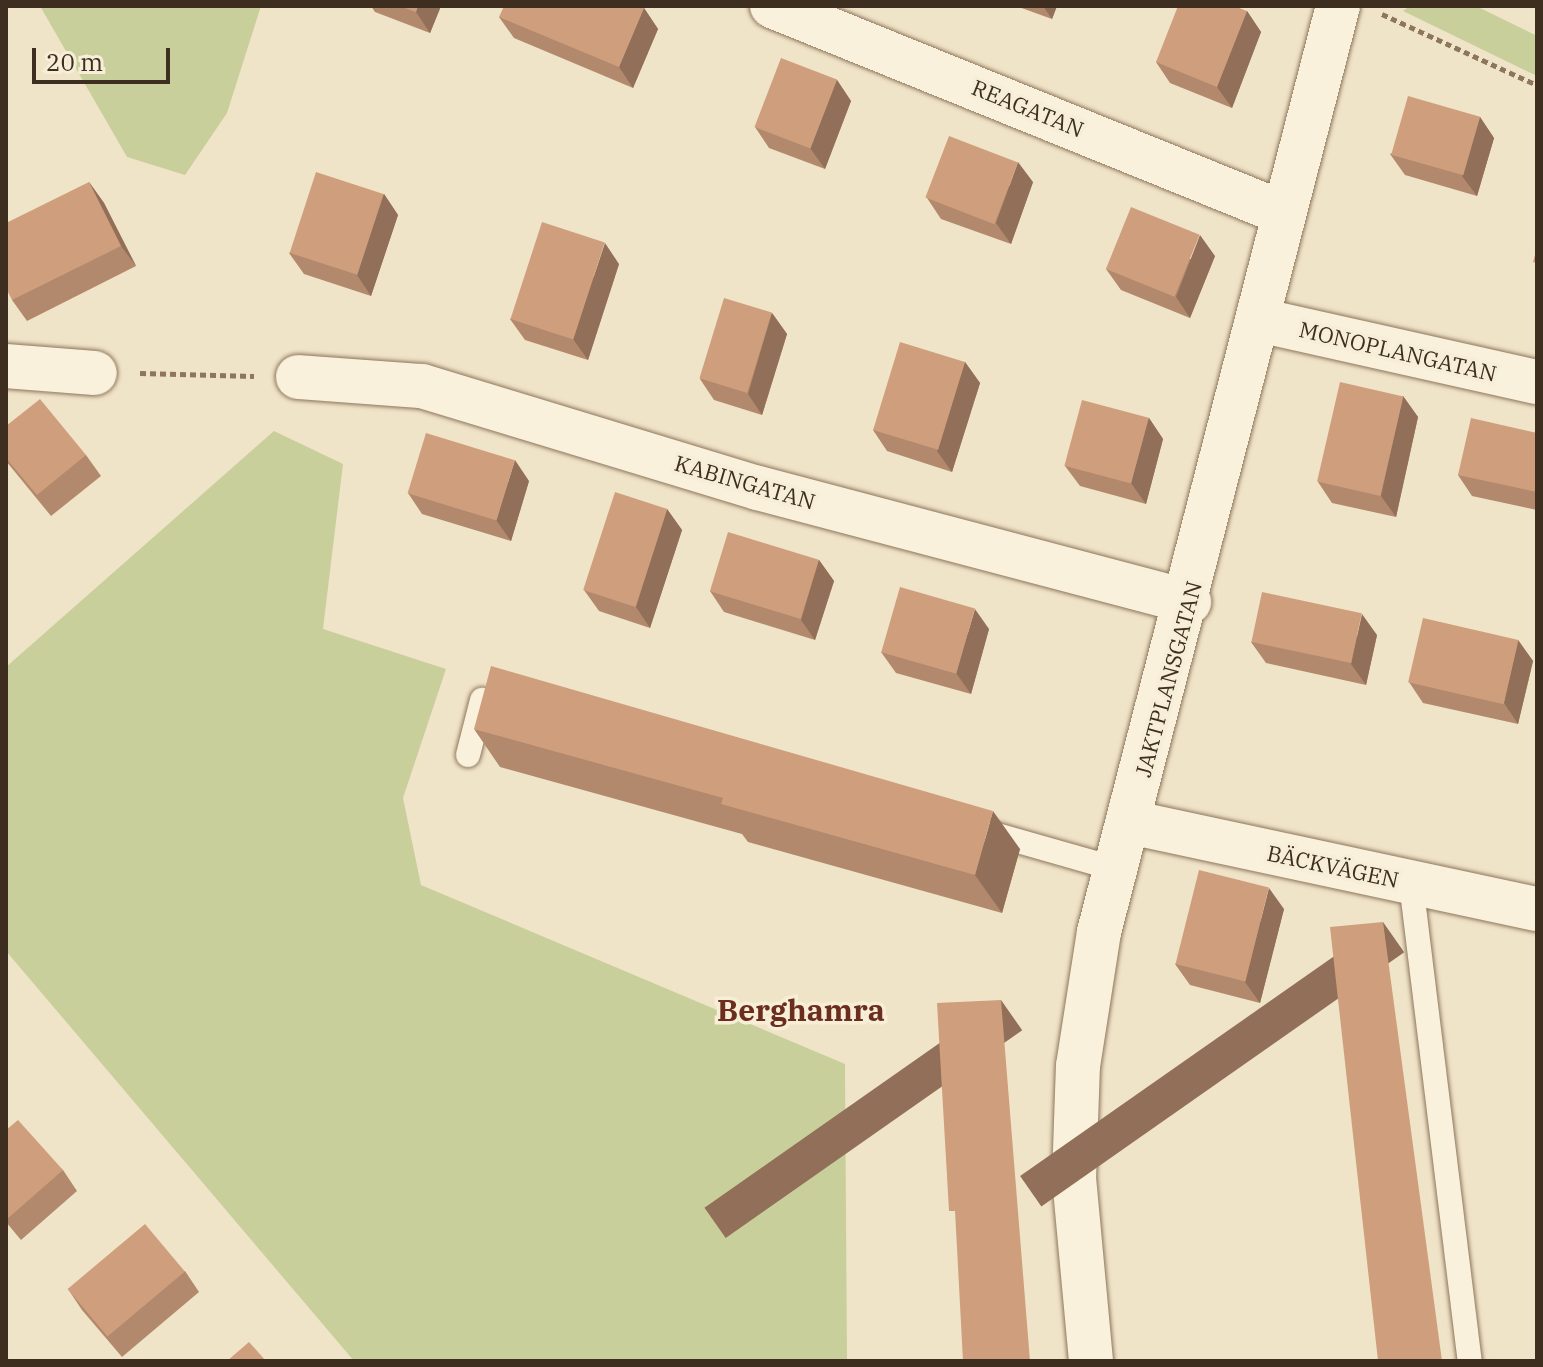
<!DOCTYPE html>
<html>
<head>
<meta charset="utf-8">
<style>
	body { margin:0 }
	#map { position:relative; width:1543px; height:1367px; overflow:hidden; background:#f0e4c8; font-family:"IBM Plex Serif",serif }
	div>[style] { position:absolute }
	.green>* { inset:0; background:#c9cf9b }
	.path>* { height:5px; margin-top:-2.5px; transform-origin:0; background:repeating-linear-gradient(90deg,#8d765c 0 6px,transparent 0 10px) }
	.roads { filter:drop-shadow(0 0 2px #8d765c) drop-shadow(0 0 2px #8d765c) }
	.service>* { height:24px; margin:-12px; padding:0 12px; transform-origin:12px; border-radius:12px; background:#faf1dc }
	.minor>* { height:44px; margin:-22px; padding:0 22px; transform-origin:22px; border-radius:22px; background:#faf1dc }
	.wall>* { inset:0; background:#b2896c }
	.shaded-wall>* { inset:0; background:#916f58; transform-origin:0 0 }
	.building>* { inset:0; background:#cf9f7d; transform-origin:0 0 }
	span { translate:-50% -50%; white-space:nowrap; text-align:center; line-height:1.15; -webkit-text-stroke:7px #f7eed8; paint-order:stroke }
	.street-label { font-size:22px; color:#3d2e20 }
	.district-label { font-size:30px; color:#6b2e1e; font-weight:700 }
	.frame { position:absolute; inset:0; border:8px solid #3d2e20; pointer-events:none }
	.scale { position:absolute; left:32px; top:48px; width:138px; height:36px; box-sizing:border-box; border:4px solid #3d2e20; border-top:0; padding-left:10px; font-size:24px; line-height:28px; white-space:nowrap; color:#3d2e20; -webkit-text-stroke:6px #f7eed8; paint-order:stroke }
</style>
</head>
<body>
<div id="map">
	<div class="green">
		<div style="clip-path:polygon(40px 6px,261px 6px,227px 113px,185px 175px,127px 157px)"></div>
		<div style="clip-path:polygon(1410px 6px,1476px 6px,1537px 36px,1537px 76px,1403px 11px)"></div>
		<div style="clip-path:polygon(274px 431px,343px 464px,323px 629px,446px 669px,403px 798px,421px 885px,845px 1064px,847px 1361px,354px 1361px,6px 951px,6px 667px)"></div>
	</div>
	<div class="path">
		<div style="left:1382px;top:14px;width:170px;rotate:24.6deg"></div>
		<div style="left:140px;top:373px;width:114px;rotate:1.5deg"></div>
	</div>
	<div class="roads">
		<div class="service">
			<div style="left:468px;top:755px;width:57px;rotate:-75.7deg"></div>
			<div style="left:983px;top:831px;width:138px;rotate:15.9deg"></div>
			<div style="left:1411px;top:883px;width:482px;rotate:83deg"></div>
		</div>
		<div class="minor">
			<div style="left:772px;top:6px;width:551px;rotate:22.05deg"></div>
			<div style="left:1259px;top:320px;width:285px;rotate:12.6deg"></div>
			<div style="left:6px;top:366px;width:89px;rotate:4.5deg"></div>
			<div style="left:298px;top:377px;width:124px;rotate:4.2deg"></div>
			<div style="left:422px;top:386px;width:351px;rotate:16.9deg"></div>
			<div style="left:758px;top:488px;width:446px;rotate:14.8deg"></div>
			<div style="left:1130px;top:822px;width:416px;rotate:12.1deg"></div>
			<div style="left:1091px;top:1361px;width:183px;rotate:-95.3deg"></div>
			<div style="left:1074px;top:1179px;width:113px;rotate:-88deg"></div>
			<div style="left:1078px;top:1066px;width:136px;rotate:-81.1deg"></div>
			<div style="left:1099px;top:932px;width:956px;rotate:-75.53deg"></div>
		</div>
	</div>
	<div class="wall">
		<div style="clip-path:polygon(371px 6px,441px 6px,430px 33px,375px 12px)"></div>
		<div style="clip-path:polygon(1016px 6px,1057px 6px,1052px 19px)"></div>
		<div style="clip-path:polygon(644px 8px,658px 29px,633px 88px,514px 38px,499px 17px)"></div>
		<div style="clip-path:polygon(1247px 11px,1261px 32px,1232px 108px,1170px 83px,1156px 62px)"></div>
		<div style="clip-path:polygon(837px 80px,851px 101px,825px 169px,769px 148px,755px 127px)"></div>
		<div style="clip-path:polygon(1480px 117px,1494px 138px,1477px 196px,1405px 175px,1390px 154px)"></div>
		<div style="clip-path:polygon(89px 182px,104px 203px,136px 266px,27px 321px,12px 300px)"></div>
		<div style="clip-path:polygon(1033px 182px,1011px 244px,941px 219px,927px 198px)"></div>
		<div style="clip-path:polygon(384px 194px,398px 215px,371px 296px,304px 274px,289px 253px)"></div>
		<div style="clip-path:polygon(1215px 256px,1190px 318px,1121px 290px,1106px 269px)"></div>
		<div style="clip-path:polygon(619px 264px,588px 360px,525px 340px,510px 319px)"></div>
		<div style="clip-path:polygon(772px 313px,787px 334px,762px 415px,714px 400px,700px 379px)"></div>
		<div style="clip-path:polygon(965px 362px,980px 383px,952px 472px,887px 451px,873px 430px)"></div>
		<div style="clip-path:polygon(1403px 396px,1418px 417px,1396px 517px,1332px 503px,1318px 482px)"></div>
		<div style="clip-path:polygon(1149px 418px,1163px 439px,1146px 504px,1080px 486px,1065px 466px)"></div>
		<div style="clip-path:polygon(6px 426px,86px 455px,101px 476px,51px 516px,6px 461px)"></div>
		<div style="clip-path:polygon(1537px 433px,1537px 510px,1472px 496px,1458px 475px)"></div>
		<div style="clip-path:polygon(529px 481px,511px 541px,422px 514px,408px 493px)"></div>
		<div style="clip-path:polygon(667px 509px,682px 530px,650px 628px,599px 611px,584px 590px)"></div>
		<div style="clip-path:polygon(819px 560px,834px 581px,815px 640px,724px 612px,710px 591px)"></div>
		<div style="clip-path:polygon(989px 629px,971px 694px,896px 673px,881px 652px)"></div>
		<div style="clip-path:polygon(1377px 635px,1366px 685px,1266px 663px,1251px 642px)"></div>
		<div style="clip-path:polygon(1518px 640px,1533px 661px,1518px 724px,1423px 703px,1409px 682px)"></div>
		<div style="clip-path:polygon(474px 729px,1020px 849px,1002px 913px,748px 842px,742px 834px,500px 767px)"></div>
		<div style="clip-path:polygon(1284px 909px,1260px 1003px,1190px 985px,1175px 964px)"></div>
		<div style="clip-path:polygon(6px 1130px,63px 1170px,77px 1191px,21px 1240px,6px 1222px)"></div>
		<div style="clip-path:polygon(185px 1271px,199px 1292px,122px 1357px,82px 1310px,68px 1289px)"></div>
	</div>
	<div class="shaded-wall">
		<div style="clip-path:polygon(418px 6px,441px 6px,430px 33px,416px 12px)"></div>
		<div style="clip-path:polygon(1043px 6px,1057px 6px,1052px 19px)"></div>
		<div style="clip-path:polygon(644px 8px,658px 29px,633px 88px,619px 67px)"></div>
		<div style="clip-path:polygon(1247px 11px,1261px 32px,1232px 108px,1217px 87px)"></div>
		<div style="clip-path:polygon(837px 80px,851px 101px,825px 169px,810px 148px)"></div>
		<div style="clip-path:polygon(1480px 117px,1494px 138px,1477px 196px,1462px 176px)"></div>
		<div style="clip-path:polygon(1018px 162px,1033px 182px,1011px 244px,996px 223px)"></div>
		<div style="clip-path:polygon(89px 182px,104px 203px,136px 266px,121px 246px)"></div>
		<div style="clip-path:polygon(384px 194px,398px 215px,371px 296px,357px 275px)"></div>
		<div style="clip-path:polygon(1200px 235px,1215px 256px,1190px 318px,1176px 297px)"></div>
		<div style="clip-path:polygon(605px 243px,619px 264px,588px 360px,573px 339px)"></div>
		<div style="clip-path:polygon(772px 313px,787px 334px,762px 415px,748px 394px)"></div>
		<div style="clip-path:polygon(965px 362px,980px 383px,952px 472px,937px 451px)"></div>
		<div style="clip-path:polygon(1403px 396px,1418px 417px,1396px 517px,1381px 496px)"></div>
		<div style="clip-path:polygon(1149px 418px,1163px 439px,1146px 504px,1131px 483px)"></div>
		<div style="clip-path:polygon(515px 460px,529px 481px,511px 541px,496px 520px)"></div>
		<div style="clip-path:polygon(667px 509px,682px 530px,650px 628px,636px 607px)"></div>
		<div style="clip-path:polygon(819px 560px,834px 581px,815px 640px,801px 620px)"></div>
		<div style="clip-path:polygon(975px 609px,989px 629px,971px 694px,956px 673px)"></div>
		<div style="clip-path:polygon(1362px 614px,1377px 635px,1366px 685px,1351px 664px)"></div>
		<div style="clip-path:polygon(1518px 640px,1533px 661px,1518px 724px,1504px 703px)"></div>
		<div style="clip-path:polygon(993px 811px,1020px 849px,1002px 913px,975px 875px)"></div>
		<div style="clip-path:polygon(1269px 888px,1284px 909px,1260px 1003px,1245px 982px)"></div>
		<div style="left:1383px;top:922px;width:37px;height:443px;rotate:55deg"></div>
		<div style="left:1001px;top:1000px;width:37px;height:362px;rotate:55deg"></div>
	</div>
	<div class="building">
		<div style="clip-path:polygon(399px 6px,418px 6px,416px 12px)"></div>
		<div style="clip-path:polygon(504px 6px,639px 6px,644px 8px,619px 67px,499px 17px)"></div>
		<div style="clip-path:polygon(1178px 6px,1234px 6px,1247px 11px,1217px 87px,1156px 62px)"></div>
		<div style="left:781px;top:58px;width:60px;height:74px;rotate:21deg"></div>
		<div style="left:1408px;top:96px;width:75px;height:61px;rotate:16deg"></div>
		<div style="left:949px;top:136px;width:74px;height:66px;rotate:21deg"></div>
		<div style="left:316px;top:172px;width:71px;height:85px;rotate:18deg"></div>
		<div style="clip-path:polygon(89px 182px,121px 246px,12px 300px,6px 288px,6px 223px)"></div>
		<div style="left:1131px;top:207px;width:74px;height:67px;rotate:22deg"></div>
		<div style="left:542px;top:222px;width:66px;height:102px;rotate:18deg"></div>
		<div style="clip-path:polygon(1537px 248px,1537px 263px,1533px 262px)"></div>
		<div style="left:724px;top:298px;width:50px;height:84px;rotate:17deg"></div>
		<div style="left:900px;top:342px;width:68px;height:92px;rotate:17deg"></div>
		<div style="left:1340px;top:382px;width:65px;height:102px;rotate:13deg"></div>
		<div style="clip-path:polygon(40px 399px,86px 455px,37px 495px,6px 458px,6px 426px)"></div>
		<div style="left:1082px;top:400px;width:69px;height:68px;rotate:15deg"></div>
		<div style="clip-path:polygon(1471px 418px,1537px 433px,1537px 492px,1458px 475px)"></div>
		<div style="left:426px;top:433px;width:93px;height:63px;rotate:17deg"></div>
		<div style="left:615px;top:492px;width:55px;height:103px;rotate:18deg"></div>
		<div style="left:728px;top:532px;width:95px;height:62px;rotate:17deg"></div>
		<div style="left:900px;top:587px;width:78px;height:68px;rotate:16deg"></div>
		<div style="left:1262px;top:592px;width:102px;height:51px;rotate:12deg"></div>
		<div style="left:1423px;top:618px;width:98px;height:66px;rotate:13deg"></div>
		<div style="clip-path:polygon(491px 666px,993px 811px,975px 875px,721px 804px,723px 798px,474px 729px)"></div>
		<div style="left:1199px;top:870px;width:72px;height:97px;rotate:14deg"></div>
		<div style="clip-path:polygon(1383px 922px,1442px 1361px,1378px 1361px,1330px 927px)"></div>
		<div style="clip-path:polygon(1001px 1000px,1030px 1361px,963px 1361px,955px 1211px,949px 1211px,937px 1003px)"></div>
		<div style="clip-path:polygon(18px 1120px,63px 1170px,7px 1219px,6px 1130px)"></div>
		<div style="left:145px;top:1224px;width:62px;height:101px;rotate:50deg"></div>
		<div style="clip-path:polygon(249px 1342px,266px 1361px,227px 1361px)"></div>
	</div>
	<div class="street-label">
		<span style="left:1028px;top:108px;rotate:22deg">REAGATAN</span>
		<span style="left:1398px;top:351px;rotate:13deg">MONOPLANGATAN</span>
		<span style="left:745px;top:482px;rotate:16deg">KABINGATAN</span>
		<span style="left:1168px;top:679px;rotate:-75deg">JAKTPLANSGATAN</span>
		<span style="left:1333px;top:866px;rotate:12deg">BÄCKVÄGEN</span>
	</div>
	<div class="district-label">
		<span style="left:801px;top:1010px">Berghamra</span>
	</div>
	<div class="frame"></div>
	<div class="scale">20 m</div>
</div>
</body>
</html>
